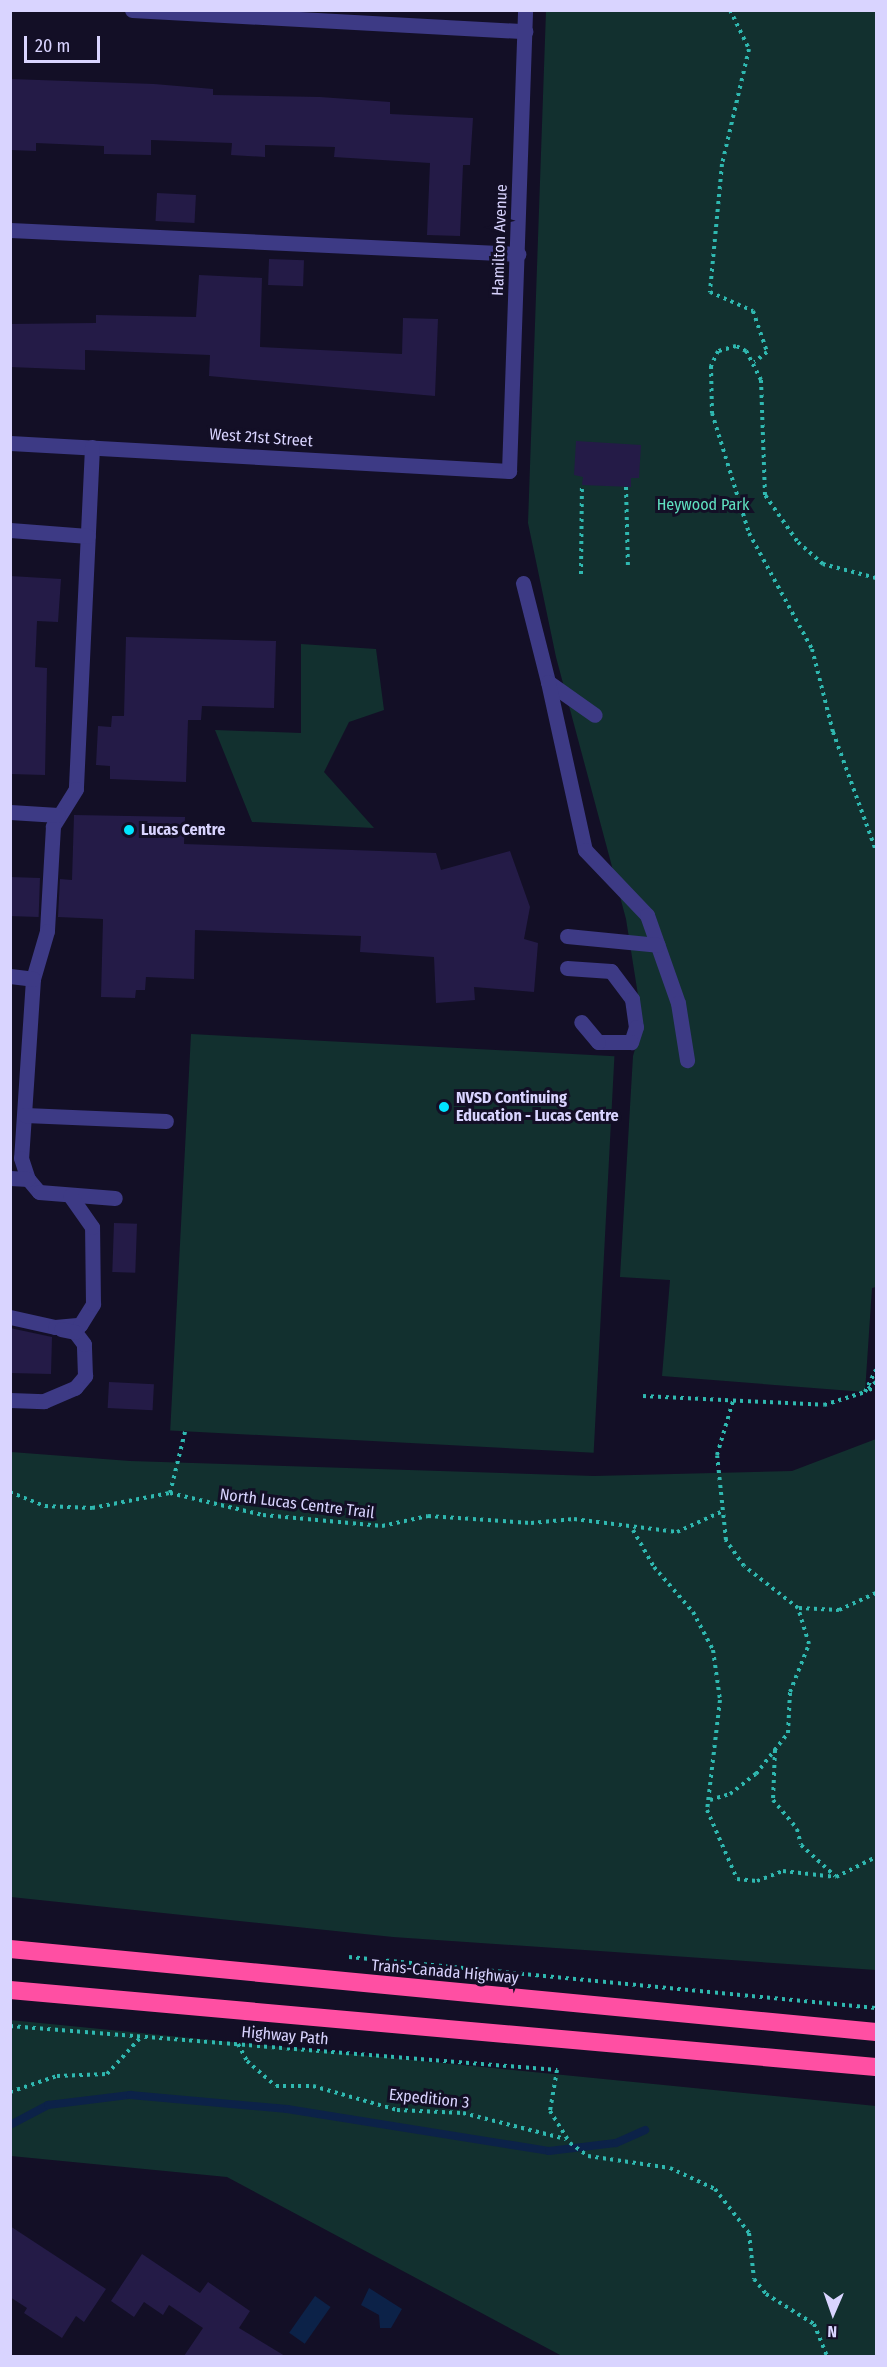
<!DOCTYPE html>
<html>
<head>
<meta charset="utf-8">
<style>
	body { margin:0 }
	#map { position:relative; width:887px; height:2367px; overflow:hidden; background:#130f26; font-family:"Fira Sans Condensed",sans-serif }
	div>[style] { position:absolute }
	.green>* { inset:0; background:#12302f; transform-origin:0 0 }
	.water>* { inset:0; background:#0c2248; transform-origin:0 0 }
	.stream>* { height:8px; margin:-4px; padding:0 4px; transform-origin:4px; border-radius:4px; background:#0c2248 }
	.building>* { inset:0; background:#241b47; transform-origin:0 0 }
	.path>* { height:4px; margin-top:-2px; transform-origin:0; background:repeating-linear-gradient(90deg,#2fb8b0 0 3px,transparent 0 7.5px) }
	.minor>* { height:15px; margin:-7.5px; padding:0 7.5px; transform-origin:7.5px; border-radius:7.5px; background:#3d3a85 }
	.highway>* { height:18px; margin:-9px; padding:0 9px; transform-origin:9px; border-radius:9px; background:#ff4fa3 }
	.dots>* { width:16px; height:16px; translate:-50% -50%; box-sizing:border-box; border:3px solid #130f26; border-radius:50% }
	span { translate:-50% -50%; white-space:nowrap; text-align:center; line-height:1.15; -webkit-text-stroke:6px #130f26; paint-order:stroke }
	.street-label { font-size:16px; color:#d9d4ff }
	.park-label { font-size:16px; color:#5fe0c0 }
	.poi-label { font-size:16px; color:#d9d4ff; font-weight:700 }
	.left { translate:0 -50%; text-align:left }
	.frame { position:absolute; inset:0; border:12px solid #d9d4ff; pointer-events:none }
	.north { position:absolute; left:803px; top:2283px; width:60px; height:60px; -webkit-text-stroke:4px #130f26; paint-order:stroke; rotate:182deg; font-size:16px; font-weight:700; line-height:24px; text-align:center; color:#d9d4ff }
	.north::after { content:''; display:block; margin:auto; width:21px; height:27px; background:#d9d4ff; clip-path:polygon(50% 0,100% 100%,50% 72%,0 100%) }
	.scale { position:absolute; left:24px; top:36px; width:76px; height:27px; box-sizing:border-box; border:3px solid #d9d4ff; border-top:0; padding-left:8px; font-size:18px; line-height:21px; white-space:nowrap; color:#d9d4ff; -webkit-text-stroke:4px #130f26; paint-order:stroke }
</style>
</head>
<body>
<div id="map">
	<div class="green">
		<div style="clip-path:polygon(546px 11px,876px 11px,876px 1287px,872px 1288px,865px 1392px,662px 1376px,670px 1280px,620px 1277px,633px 1056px,641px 1029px,638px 995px,626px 919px,556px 657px,528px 523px)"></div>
		<div style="clip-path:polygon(301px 644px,376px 649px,384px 710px,349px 722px,324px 772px,374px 828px,252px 822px,215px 730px,301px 733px)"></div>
		<div style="left:191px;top:1034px;width:424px;height:397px;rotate:3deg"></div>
		<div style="clip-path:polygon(876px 1439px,876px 1970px,393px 1937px,11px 1897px,11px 1452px,130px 1461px,594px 1476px,792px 1471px)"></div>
		<div style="clip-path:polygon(10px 2020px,876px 2106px,876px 2356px,562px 2356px,227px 2177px,11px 2156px)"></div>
	</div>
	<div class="water">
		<div style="clip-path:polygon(369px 2288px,402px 2309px,391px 2328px,380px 2328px,379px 2315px,361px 2305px)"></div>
		<div style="left:315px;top:2296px;width:19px;height:45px;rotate:35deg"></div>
	</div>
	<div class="stream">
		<div style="left:12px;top:2124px;width:41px;rotate:-27.8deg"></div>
		<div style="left:48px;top:2105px;width:83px;rotate:-7deg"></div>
		<div style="left:130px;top:2095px;width:158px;rotate:5.1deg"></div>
		<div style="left:287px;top:2109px;width:265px;rotate:9.1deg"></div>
		<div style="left:549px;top:2151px;width:67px;rotate:-6.8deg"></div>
		<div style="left:616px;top:2143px;width:32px;rotate:-24deg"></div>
	</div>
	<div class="building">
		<div style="clip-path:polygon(10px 79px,154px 84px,213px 89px,213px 95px,320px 97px,390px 102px,390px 114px,473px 118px,470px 165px,463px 165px,460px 236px,427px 235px,430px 163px,334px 157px,335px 147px,265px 145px,265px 157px,231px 155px,232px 143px,151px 140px,151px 155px,104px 154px,104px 146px,36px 143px,36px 151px,10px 150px)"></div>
		<div style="left:157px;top:193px;width:39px;height:28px;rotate:3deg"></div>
		<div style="left:269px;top:259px;width:35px;height:26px;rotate:2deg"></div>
		<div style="clip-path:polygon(199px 275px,262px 278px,260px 347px,402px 354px,403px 318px,438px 319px,435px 396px,209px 376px,210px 355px,85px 350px,85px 370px,10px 367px,10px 324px,96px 323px,96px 315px,196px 317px)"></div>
		<div style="clip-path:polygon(576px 441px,641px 445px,639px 478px,631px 478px,631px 487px,582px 485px,583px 477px,574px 475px)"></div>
		<div style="clip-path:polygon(10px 576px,61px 579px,58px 622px,37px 621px,35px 667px,47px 668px,45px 775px,10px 774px)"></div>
		<div style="clip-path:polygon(126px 637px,276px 641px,274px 708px,202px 706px,201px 720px,188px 720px,186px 782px,110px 779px,110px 766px,96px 765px,98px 726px,111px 727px,112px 716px,124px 716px)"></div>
		<div style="clip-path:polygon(74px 815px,185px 817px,184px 844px,436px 853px,441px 870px,510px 851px,530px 907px,524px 939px,538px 943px,534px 992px,474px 987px,475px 1000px,436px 1003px,434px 957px,360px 952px,361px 936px,195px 930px,194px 979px,146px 977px,145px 990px,136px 990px,135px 998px,101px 997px,103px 919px,58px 917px,60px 879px,72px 880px)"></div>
		<div style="left:10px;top:877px;width:30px;height:39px;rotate:2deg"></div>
		<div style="left:114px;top:1223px;width:23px;height:49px;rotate:2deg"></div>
		<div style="clip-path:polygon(10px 1328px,52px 1337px,51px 1374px,10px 1373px)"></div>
		<div style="left:109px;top:1382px;width:45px;height:26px;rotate:3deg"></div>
		<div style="clip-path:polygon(10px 2226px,106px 2289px,84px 2322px,76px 2316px,62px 2338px,24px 2313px,27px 2308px,10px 2297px)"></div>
		<div style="clip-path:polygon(142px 2254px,200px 2293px,208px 2282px,250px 2311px,239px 2328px,285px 2356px,184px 2356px,203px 2328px,169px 2305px,163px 2315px,144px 2302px,134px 2317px,111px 2301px)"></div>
	</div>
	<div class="path">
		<div style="left:730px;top:10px;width:43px;rotate:64deg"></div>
		<div style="left:749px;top:49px;width:118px;rotate:103.2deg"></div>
		<div style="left:722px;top:164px;width:129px;rotate:95.4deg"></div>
		<div style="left:710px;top:292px;width:47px;rotate:23.8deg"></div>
		<div style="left:753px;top:311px;width:43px;rotate:71.1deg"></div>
		<div style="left:767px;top:352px;width:16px;rotate:142deg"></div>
		<div style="left:626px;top:487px;width:80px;rotate:88.6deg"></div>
		<div style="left:581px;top:574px;width:89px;rotate:-89.4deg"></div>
		<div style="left:876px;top:578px;width:55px;rotate:-165.2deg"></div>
		<div style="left:823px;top:564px;width:35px;rotate:-139deg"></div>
		<div style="left:797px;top:541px;width:56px;rotate:-124.8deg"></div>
		<div style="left:765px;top:495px;width:115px;rotate:-92deg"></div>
		<div style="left:761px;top:380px;width:33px;rotate:-117deg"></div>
		<div style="left:746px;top:351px;width:11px;rotate:-153deg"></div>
		<div style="left:736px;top:346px;width:19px;rotate:164deg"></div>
		<div style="left:718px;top:351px;width:17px;rotate:115deg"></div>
		<div style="left:711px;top:366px;width:47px;rotate:88.8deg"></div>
		<div style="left:712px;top:413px;width:126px;rotate:72.9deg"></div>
		<div style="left:749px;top:533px;width:132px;rotate:61.5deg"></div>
		<div style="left:812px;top:649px;width:86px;rotate:75.8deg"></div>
		<div style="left:833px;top:732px;width:127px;rotate:70.1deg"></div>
		<div style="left:868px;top:1389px;width:11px;rotate:-41deg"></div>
		<div style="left:869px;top:1390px;width:8px;rotate:-23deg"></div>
		<div style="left:643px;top:1396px;width:181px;rotate:2.8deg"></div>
		<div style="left:824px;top:1405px;width:43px;rotate:-17.6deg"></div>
		<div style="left:865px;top:1392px;width:25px;rotate:-64deg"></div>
		<div style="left:10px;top:1492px;width:38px;rotate:22deg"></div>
		<div style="left:45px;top:1506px;width:47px;rotate:2.4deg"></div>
		<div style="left:92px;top:1508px;width:79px;rotate:-10.9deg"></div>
		<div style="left:170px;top:1493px;width:96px;rotate:13.3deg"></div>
		<div style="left:263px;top:1515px;width:120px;rotate:5.3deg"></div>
		<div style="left:382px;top:1526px;width:47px;rotate:-12.3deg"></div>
		<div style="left:428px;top:1516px;width:103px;rotate:3.9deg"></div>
		<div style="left:531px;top:1523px;width:43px;rotate:-5.3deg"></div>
		<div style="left:574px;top:1519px;width:104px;rotate:7.2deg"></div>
		<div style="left:677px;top:1532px;width:51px;rotate:-24.5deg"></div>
		<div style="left:170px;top:1493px;width:63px;rotate:-76.2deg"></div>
		<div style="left:633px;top:1530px;width:43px;rotate:60.4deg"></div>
		<div style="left:654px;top:1567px;width:60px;rotate:49.1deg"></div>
		<div style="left:693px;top:1612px;width:43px;rotate:62.2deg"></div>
		<div style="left:713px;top:1650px;width:50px;rotate:82deg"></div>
		<div style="left:720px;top:1700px;width:111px;rotate:96.7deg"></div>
		<div style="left:707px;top:1810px;width:75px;rotate:66.5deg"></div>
		<div style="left:737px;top:1879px;width:20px;rotate:6deg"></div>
		<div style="left:757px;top:1881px;width:28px;rotate:-21deg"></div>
		<div style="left:783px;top:1871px;width:53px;rotate:6.5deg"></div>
		<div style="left:836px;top:1877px;width:45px;rotate:-26.6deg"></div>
		<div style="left:799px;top:1608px;width:40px;rotate:2.9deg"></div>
		<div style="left:839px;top:1610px;width:41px;rotate:-24.7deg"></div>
		<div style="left:775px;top:1750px;width:50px;rotate:92.3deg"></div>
		<div style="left:773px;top:1800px;width:38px;rotate:50deg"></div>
		<div style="left:797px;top:1829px;width:16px;rotate:76deg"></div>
		<div style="left:801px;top:1845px;width:46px;rotate:42.4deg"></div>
		<div style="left:710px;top:1800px;width:21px;rotate:-17deg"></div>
		<div style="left:730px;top:1794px;width:33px;rotate:-38deg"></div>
		<div style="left:756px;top:1774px;width:52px;rotate:-52deg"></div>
		<div style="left:788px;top:1733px;width:41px;rotate:-87.2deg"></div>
		<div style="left:790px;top:1692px;width:52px;rotate:-68.4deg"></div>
		<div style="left:809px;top:1644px;width:38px;rotate:-107deg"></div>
		<div style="left:798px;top:1608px;width:68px;rotate:-142.1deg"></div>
		<div style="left:744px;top:1566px;width:32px;rotate:-125deg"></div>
		<div style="left:726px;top:1540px;width:85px;rotate:-96deg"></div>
		<div style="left:717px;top:1455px;width:56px;rotate:-73.5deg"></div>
		<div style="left:349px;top:1957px;width:529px;rotate:5.53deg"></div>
		<div style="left:10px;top:2026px;width:549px;rotate:4.6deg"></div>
		<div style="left:557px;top:2070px;width:42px;rotate:99.7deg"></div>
		<div style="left:550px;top:2111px;width:38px;rotate:58deg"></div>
		<div style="left:570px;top:2143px;width:22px;rotate:36deg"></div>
		<div style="left:588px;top:2156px;width:83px;rotate:8.3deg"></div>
		<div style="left:670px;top:2168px;width:50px;rotate:25deg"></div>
		<div style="left:715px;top:2189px;width:56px;rotate:52.3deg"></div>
		<div style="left:749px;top:2233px;width:46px;rotate:83.8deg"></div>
		<div style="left:754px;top:2279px;width:19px;rotate:51deg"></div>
		<div style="left:766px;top:2294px;width:57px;rotate:32deg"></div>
		<div style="left:814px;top:2324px;width:35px;rotate:68deg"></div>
		<div style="left:238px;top:2044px;width:19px;rotate:62deg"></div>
		<div style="left:247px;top:2061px;width:38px;rotate:41deg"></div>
		<div style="left:276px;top:2086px;width:37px"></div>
		<div style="left:313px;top:2086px;width:87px;rotate:15.9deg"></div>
		<div style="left:397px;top:2110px;width:66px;rotate:2.6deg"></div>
		<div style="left:463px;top:2113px;width:106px;rotate:14.2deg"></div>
		<div style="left:10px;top:2092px;width:50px;rotate:-18.8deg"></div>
		<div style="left:57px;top:2076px;width:50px;rotate:-2.3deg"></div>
		<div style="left:107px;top:2074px;width:50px;rotate:-47.4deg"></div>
	</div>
	<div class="minor">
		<div style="left:132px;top:10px;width:394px;rotate:3.1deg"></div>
		<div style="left:10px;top:230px;width:509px;rotate:2.7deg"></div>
		<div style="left:10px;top:443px;width:500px;rotate:3.2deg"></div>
		<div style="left:509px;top:471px;width:461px;rotate:-88deg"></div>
		<div style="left:92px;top:447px;width:342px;rotate:92.7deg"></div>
		<div style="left:76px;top:789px;width:44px;rotate:121.9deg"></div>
		<div style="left:53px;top:826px;width:105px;rotate:93.3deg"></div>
		<div style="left:47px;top:931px;width:50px;rotate:106.3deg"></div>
		<div style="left:33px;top:979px;width:179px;rotate:93.8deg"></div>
		<div style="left:21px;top:1158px;width:22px;rotate:72deg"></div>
		<div style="left:28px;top:1179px;width:17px;rotate:50deg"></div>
		<div style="left:39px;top:1192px;width:76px;rotate:4.5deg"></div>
		<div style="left:10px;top:530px;width:78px;rotate:4.4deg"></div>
		<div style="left:523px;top:583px;width:102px;rotate:75.8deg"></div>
		<div style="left:548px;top:682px;width:57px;rotate:35.1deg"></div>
		<div style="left:548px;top:682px;width:172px;rotate:77.6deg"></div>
		<div style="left:585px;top:850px;width:90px;rotate:46.4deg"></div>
		<div style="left:647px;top:915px;width:93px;rotate:70.6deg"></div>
		<div style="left:678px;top:1003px;width:58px;rotate:81deg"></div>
		<div style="left:10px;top:812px;width:48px;rotate:3.6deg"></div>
		<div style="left:567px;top:936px;width:91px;rotate:5.6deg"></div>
		<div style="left:567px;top:968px;width:44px;rotate:3.9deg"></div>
		<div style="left:611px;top:971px;width:35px;rotate:53deg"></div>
		<div style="left:632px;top:999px;width:28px;rotate:82deg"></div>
		<div style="left:636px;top:1027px;width:16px;rotate:108deg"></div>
		<div style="left:631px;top:1042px;width:33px;rotate:180deg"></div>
		<div style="left:598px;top:1042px;width:26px;rotate:-130deg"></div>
		<div style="left:10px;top:976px;width:23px;rotate:7deg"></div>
		<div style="left:25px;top:1115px;width:141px;rotate:2.4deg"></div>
		<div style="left:10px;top:1178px;width:18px;rotate:3deg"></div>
		<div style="left:10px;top:1317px;width:46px;rotate:12.5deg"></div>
		<div style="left:55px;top:1327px;width:25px;rotate:-5deg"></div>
		<div style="left:80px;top:1325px;width:25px;rotate:-58deg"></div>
		<div style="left:93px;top:1304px;width:77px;rotate:-90.7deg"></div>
		<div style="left:92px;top:1227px;width:38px;rotate:-125deg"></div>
		<div style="left:10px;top:1400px;width:34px;rotate:2deg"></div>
		<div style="left:44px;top:1401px;width:34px;rotate:-23deg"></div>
		<div style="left:75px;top:1388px;width:16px;rotate:-50deg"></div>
		<div style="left:85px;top:1376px;width:32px;rotate:-92deg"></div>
		<div style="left:84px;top:1344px;width:15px;rotate:-127deg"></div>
		<div style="left:75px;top:1332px;width:14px;rotate:-168deg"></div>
	</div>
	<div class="highway">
		<div style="left:10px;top:1949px;width:870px;rotate:5.47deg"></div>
		<div style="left:10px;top:1990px;width:869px;rotate:5.08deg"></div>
	</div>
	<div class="dots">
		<div style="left:129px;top:830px;background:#00e5ff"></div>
		<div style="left:444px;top:1107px;background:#00e5ff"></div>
	</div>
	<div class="street-label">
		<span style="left:500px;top:240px;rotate:-88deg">Hamilton Avenue</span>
		<span style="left:261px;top:438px;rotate:4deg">West 21st Street</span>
		<span style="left:297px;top:1504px;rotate:7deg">North Lucas Centre Trail</span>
		<span style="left:445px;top:1972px;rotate:5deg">Trans-Canada Highway</span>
		<span style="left:285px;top:2036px;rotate:5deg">Highway Path</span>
		<span style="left:429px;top:2099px;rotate:6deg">Expedition 3</span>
	</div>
	<div class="park-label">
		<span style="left:703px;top:505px">Heywood Park</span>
	</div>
	<div class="poi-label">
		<span class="left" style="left:141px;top:830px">Lucas Centre</span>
		<span class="left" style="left:456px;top:1107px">NVSD Continuing<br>Education - Lucas Centre</span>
	</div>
	<div class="frame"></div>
	<div class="north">N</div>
	<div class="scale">20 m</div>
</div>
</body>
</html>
